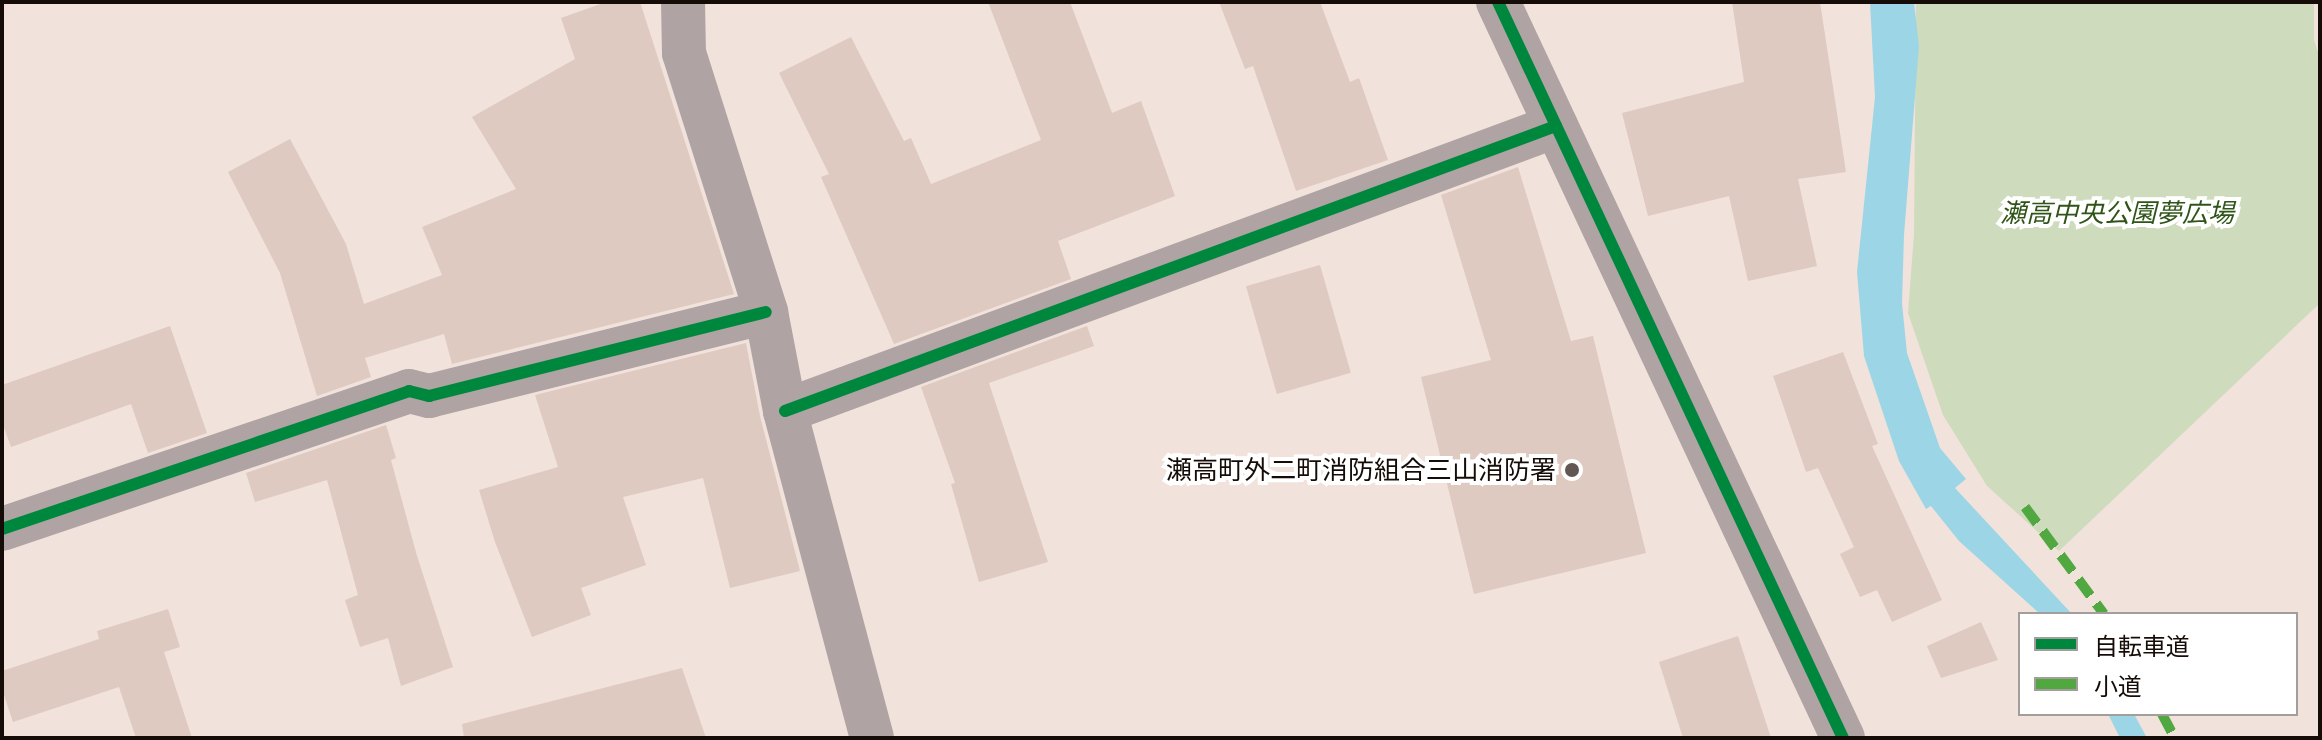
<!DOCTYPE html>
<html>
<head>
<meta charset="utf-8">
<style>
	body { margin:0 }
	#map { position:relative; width:2322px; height:740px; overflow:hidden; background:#f1e2db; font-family:"PT Serif","Noto Sans JP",serif }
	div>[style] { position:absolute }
	.green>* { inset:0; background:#cfdbbd }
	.water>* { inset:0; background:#9cd6e6 }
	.building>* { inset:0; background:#decac1; transform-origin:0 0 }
	.minor>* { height:44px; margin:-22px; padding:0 22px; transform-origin:22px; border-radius:22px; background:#b0a3a3 }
	.quiet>* { height:10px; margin-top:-5px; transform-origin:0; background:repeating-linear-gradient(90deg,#51a841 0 20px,transparent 0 30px) }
	.cycleway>* { height:12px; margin:-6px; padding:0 6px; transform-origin:6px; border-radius:6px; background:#00873e }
	.dots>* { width:22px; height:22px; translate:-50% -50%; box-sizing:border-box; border:4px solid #fff; border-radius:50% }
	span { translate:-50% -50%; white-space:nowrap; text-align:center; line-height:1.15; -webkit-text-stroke:8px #fff; paint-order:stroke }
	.park-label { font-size:26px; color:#2f5417; font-style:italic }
	.poi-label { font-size:26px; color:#150c08 }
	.right { translate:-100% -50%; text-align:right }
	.frame { position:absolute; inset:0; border:4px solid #150c08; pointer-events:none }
	.legend { position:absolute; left:2018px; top:612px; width:280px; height:104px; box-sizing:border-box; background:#fff; border:2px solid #a19e9c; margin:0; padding:10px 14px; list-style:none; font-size:24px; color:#150c08 }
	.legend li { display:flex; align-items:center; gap:16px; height:40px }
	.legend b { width:40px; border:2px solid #a19e9c }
</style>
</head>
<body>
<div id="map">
	<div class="green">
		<div style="clip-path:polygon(1916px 2px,2314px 2px,2314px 40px,2320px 59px,2320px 303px,2059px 551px,1987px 486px,1943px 415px,1908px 313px,1914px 234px)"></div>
	</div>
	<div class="water">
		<div style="clip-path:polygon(1870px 2px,1914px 2px,1919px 46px,1904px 235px,1902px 303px,1907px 353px,1940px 448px,1966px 479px,1955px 488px,2072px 614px,2040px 614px,1959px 541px,1931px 506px,1926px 509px,1899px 461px,1864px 356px,1857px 272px,1875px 97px)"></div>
		<div style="clip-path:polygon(2108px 714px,2134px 714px,2147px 738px,2120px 738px)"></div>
	</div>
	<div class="building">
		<div style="clip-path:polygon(606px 2px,640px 2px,734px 294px,452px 364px,444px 334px,365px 358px,371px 377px,317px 396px,280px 273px,228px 172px,290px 139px,346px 244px,364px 304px,442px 275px,422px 227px,516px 189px,472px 117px,575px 59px,561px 18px)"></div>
		<div style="clip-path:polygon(988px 2px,1070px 2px,1112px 113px,1141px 101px,1175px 196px,1058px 241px,1071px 279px,894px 344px,821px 177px,829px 174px,779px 73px,851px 37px,904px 141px,911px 138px,931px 184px,1041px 140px)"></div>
		<div style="clip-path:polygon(1219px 2px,1320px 2px,1350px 82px,1359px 78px,1388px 160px,1296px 191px,1253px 66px,1245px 69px)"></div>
		<div style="clip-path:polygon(1732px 2px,1820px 2px,1846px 172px,1798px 179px,1817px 266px,1748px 281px,1729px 196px,1648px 216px,1622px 113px,1744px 82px)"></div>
		<div style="clip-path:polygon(1518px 167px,1571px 341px,1593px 336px,1646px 553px,1474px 594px,1421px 377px,1491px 360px,1441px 195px)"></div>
		<div style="left:1320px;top:265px;width:112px;height:77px;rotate:74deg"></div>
		<div style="clip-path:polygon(170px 326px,207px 433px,148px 453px,131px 404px,11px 447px,2px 422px,2px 385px)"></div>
		<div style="clip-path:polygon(1087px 326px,1094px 346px,989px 383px,1048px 562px,979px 582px,951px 484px,955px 483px,921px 387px)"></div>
		<div style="clip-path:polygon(746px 343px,760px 416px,800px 571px,730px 588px,703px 478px,623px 497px,646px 565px,581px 588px,591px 615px,532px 637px,495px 542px,479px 490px,558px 467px,535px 395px)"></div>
		<div style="clip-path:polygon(1843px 352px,1878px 444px,1872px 446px,1942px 600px,1892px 622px,1877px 590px,1860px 597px,1840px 554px,1854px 547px,1818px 468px,1806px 472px,1773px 376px)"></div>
		<div style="clip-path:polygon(386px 425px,396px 458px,391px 460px,417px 556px,453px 667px,401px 686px,388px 638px,360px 647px,345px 600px,358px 595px,327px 480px,255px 502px,246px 473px)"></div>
		<div style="clip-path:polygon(168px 609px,180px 647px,164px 652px,192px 738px,136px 738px,119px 687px,13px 722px,2px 689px,2px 671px,99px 639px,97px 631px)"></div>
		<div style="clip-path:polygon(1981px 622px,1998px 660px,1941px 678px,1927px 646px)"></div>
		<div style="clip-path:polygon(1738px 636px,1771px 738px,1683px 738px,1659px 662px)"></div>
		<div style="clip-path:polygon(682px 668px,706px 738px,464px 738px,462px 724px)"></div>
	</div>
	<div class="minor">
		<div style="left:683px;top:2px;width:51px;rotate:88.9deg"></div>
		<div style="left:684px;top:53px;width:272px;rotate:72.4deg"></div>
		<div style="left:766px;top:312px;width:101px;rotate:79.1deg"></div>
		<div style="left:785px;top:411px;width:338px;rotate:75.1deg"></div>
		<div style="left:1498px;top:2px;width:813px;rotate:64.89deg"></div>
		<div style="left:785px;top:411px;width:822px;rotate:-20.29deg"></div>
		<div style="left:2px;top:529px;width:430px;rotate:-18.7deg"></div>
		<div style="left:409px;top:391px;width:21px;rotate:14deg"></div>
		<div style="left:429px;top:396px;width:347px;rotate:-14deg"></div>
	</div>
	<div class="quiet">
		<div style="left:2025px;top:507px;width:133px;rotate:53.6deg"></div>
		<div style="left:2162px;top:714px;width:27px;rotate:62deg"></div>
	</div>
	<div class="cycleway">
		<div style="left:1498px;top:2px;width:813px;rotate:64.89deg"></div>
		<div style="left:785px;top:411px;width:822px;rotate:-20.29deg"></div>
		<div style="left:2px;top:529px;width:430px;rotate:-18.7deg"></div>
		<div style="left:409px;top:391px;width:21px;rotate:14deg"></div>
		<div style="left:429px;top:396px;width:347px;rotate:-14deg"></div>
	</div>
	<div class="dots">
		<div style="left:1572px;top:470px;background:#625752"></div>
	</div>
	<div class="park-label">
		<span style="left:2117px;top:213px">瀬高中央公園夢広場</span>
	</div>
	<div class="poi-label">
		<span class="right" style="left:1556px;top:470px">瀬高町外二町消防組合三山消防署</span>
	</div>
	<div class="frame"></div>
	<ul class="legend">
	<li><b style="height:10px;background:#00873e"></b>自転車道</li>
	<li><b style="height:10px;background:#51a841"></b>小道</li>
	</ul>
</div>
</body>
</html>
